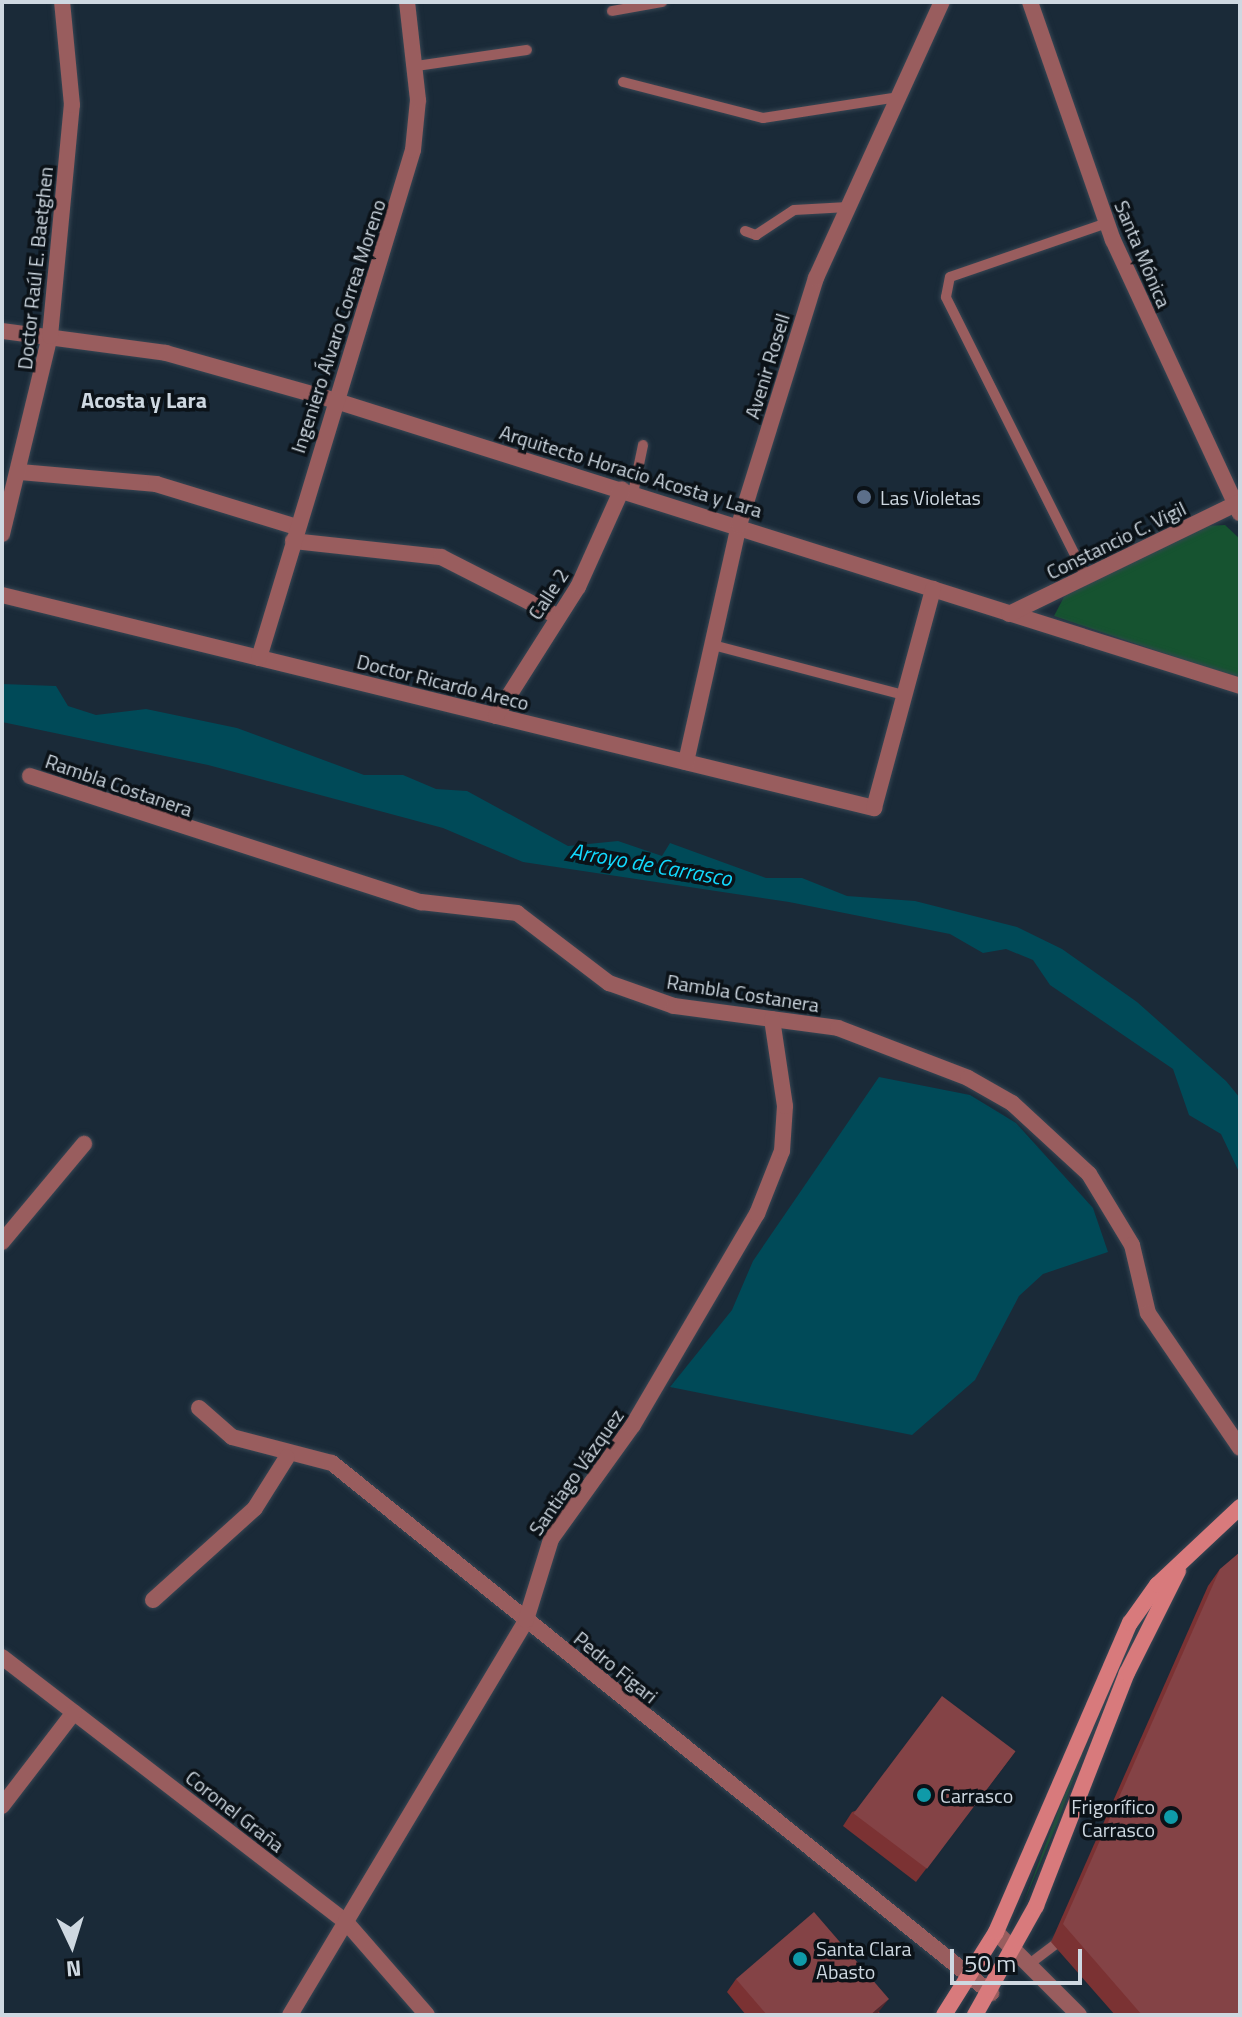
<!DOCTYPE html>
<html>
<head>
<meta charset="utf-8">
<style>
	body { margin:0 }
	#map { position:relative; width:1242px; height:2017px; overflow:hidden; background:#1a2a38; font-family:"Titillium Web",sans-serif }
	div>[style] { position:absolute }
	.green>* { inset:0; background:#165330 }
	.water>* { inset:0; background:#004a58 }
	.roads { filter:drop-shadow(0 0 2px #374653) drop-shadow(0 0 2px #374653) }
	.lane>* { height:10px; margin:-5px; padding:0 5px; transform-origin:5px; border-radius:5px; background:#995d5e }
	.street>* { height:16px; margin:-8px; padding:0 8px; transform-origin:8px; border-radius:8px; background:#995d5e }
	.secondary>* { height:16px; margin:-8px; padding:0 8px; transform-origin:8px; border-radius:8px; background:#d87a7c }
	.wall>* { inset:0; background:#7b3233 }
	.shaded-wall>* { inset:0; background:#51272d }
	.building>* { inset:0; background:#844346; transform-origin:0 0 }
	.dots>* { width:22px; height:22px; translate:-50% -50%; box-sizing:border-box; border:4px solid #0b1218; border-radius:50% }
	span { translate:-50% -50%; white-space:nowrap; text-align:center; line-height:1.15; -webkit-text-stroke:7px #0b1218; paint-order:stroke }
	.street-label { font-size:20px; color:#ced8e1 }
	.poi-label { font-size:20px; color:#ced8e1 }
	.left { translate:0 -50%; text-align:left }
	.right { translate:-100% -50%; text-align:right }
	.neighbourhood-label { font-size:22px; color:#ced8e1; font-weight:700 }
	.water-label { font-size:22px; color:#12d9fd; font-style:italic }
	.frame { position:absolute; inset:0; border:4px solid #ced8e1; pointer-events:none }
	.north { position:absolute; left:32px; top:1905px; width:80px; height:80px; -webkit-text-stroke:6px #0b1218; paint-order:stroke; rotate:176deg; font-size:22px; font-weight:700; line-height:32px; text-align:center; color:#ced8e1 }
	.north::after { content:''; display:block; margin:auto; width:28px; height:36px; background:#ced8e1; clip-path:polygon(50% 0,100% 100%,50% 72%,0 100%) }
	.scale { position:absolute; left:950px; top:1949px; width:132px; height:36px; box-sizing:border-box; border:4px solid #ced8e1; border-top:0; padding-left:10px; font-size:24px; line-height:28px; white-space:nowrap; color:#ced8e1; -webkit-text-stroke:6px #0b1218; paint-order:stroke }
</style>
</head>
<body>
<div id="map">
	<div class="green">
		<div style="clip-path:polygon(1225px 525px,1240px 539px,1240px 679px,1054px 616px,1065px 595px,1205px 526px)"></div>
		<div style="clip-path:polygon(1090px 1734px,1057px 1824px,1023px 1904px,1087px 1735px)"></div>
	</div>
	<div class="water">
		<div style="clip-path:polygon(2px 684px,56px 686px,68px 706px,96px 715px,146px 709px,237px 728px,364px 775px,403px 775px,436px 789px,467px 791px,568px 846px,618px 841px,662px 856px,670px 843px,766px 878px,802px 878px,847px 896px,915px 901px,1017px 927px,1062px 949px,1137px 1002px,1226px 1081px,1240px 1098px,1240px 1174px,1221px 1134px,1189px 1115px,1173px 1069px,1050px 985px,1033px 960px,1006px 949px,983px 953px,950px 934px,789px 902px,523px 862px,443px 828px,208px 765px,2px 722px)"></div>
		<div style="clip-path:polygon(879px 1077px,970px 1095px,1016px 1123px,1093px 1208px,1108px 1252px,1043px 1274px,1019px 1296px,975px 1380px,912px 1435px,670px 1387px,732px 1310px,753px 1261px)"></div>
	</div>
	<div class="roads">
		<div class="lane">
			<div style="left:612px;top:11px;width:51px;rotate:-10.2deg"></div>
			<div style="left:416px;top:66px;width:112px;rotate:-8.2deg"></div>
			<div style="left:623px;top:82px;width:145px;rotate:14.4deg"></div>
			<div style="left:763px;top:118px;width:138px;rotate:-8.8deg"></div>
			<div style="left:745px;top:231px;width:12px;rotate:20deg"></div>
			<div style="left:756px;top:235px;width:45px;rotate:-33.3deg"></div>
			<div style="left:794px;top:210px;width:54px;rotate:-3.2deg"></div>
			<div style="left:633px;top:493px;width:49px;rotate:-78.2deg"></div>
			<div style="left:1086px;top:577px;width:313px;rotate:-116.6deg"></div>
			<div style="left:946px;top:297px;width:20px;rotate:-79deg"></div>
			<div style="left:950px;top:277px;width:166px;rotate:-19deg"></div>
			<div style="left:713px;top:645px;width:196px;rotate:14.7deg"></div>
			<div style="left:1032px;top:1962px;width:41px;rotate:-37.1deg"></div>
		</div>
		<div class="street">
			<div style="left:1030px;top:2px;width:252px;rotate:70.8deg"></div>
			<div style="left:1113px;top:240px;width:301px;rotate:65.1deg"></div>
			<div style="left:2px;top:331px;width:165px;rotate:7.6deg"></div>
			<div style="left:166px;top:353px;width:173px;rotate:15.7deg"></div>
			<div style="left:333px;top:400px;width:951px;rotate:17.5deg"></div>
			<div style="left:20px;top:472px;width:137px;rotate:5deg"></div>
			<div style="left:156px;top:484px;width:147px;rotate:17deg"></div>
			<div style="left:2px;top:534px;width:204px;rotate:-76.4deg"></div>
			<div style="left:50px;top:336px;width:232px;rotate:-84.6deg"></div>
			<div style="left:72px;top:105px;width:103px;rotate:-95.5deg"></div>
			<div style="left:293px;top:541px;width:149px;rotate:6.2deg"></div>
			<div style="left:441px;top:557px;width:130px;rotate:27deg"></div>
			<div style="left:2px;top:595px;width:898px;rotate:13.73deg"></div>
			<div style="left:874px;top:808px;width:227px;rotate:-74.9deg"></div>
			<div style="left:1009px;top:614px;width:257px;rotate:-25.9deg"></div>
			<div style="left:259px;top:658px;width:531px;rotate:-73.14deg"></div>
			<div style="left:413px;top:150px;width:50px;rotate:-84.3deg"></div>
			<div style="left:418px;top:100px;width:99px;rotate:-96.4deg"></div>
			<div style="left:496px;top:716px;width:153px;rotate:-57.6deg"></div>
			<div style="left:578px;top:587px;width:107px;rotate:-65.8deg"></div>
			<div style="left:686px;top:762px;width:243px;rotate:-77.4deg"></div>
			<div style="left:739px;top:525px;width:259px;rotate:-72.7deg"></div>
			<div style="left:816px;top:278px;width:303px;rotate:-65.5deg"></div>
			<div style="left:30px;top:776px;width:411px;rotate:17.9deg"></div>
			<div style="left:421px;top:902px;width:97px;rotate:6.5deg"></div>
			<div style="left:517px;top:913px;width:116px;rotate:37.3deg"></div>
			<div style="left:609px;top:983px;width:69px;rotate:19.5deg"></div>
			<div style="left:674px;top:1006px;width:165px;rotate:7.6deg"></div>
			<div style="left:838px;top:1028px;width:139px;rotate:21deg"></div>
			<div style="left:968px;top:1078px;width:51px;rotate:29.6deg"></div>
			<div style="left:1012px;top:1103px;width:105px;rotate:42.7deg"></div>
			<div style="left:1089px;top:1174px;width:83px;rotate:58.8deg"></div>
			<div style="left:1132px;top:1245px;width:70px;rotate:76.8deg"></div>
			<div style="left:1148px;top:1313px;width:163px;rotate:55.7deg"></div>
			<div style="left:2px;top:1242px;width:128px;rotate:-50.1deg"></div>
			<div style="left:199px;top:1408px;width:44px;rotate:41.3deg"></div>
			<div style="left:232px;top:1437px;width:103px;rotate:14.6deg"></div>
			<div style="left:332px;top:1463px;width:846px;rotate:38.81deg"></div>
			<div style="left:153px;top:1600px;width:137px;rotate:-42deg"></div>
			<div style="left:255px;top:1508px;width:60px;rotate:-57.9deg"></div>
			<div style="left:2px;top:1657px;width:434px;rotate:37.6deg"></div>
			<div style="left:346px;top:1922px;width:123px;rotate:48.9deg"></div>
			<div style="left:2px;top:1806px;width:118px;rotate:-52.5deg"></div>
			<div style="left:996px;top:1932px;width:117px;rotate:45deg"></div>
			<div style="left:290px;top:2015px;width:460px;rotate:-59.1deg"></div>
			<div style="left:526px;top:1620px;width:85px;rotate:-72.8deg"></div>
			<div style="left:551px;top:1539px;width:140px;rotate:-54.3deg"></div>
			<div style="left:633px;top:1425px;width:245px;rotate:-59.6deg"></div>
			<div style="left:757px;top:1214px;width:68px;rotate:-68.4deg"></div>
			<div style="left:782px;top:1151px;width:45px;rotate:-86.2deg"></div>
			<div style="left:785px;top:1106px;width:88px;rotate:-98.5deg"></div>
		</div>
		<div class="secondary">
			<div style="left:944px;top:2015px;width:98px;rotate:-57.9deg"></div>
			<div style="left:996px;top:1932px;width:337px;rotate:-66.6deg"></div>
			<div style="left:1130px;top:1623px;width:47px;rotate:-54.6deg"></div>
			<div style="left:1157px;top:1585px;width:114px;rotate:-43.2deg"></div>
			<div style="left:975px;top:2015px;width:125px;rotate:-60.8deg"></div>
			<div style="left:1036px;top:1906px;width:250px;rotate:-68.7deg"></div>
			<div style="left:1127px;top:1673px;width:114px;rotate:-63.4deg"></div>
		</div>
	</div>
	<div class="wall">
		<div style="clip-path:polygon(1220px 1569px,1240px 2015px,1115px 2015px,1051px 1942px,1208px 1586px)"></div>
		<div style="clip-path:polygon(1015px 1752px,916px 1882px,843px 1826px,852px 1812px)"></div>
		<div style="clip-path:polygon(736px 1979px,880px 2012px,876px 2015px,746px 2015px,727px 1992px)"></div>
	</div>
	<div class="shaded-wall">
		<div style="clip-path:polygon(889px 1999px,876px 2015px,870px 2015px)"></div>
	</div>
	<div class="building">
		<div style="clip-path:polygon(1240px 1552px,1240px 2015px,1142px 2015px,1063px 1924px,1220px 1569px)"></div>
		<div style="left:942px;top:1696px;width:92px;height:147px;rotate:37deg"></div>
		<div style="clip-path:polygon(814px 1912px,889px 1999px,870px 2015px,767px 2015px,736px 1979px)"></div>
	</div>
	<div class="dots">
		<div style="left:864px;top:497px;background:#5c6f8a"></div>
		<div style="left:924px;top:1795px;background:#0f9aa8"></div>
		<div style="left:1171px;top:1817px;background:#0f9aa8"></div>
		<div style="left:800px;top:1959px;background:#0f9aa8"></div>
	</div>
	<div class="street-label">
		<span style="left:1143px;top:254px;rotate:67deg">Santa Mónica</span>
		<span style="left:35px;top:268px;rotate:-84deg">Doctor Raúl E. Baetghen</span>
		<span style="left:338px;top:326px;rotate:-72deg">Ingeniero Álvaro Correa Moreno</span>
		<span style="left:767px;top:366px;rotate:-73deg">Avenir Rosell</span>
		<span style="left:631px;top:471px;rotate:17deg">Arquitecto Horacio Acosta y Lara</span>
		<span style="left:1116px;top:540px;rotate:-26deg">Constancio C. Vigil</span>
		<span style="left:548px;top:594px;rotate:-57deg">Calle 2</span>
		<span style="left:443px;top:682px;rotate:14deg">Doctor Ricardo Areco</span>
		<span style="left:119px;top:785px;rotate:19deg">Rambla Costanera</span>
		<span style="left:743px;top:993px;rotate:9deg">Rambla Costanera</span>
		<span style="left:576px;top:1472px;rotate:-55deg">Santiago Vázquez</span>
		<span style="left:616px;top:1667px;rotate:39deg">Pedro Figari</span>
		<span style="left:235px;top:1811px;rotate:38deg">Coronel Graña</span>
	</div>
	<div class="poi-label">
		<span class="left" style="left:880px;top:497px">Las Violetas</span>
		<span class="left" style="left:940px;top:1795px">Carrasco</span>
		<span class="right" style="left:1155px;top:1818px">Frigorífico<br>Carrasco</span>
		<span class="left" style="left:816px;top:1960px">Santa Clara<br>Abasto</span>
	</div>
	<div class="neighbourhood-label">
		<span style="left:144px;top:401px">Acosta y Lara</span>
	</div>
	<div class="water-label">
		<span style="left:651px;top:865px;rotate:10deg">Arroyo de Carrasco</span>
	</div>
	<div class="frame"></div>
	<div class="north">N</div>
	<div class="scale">50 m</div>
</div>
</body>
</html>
